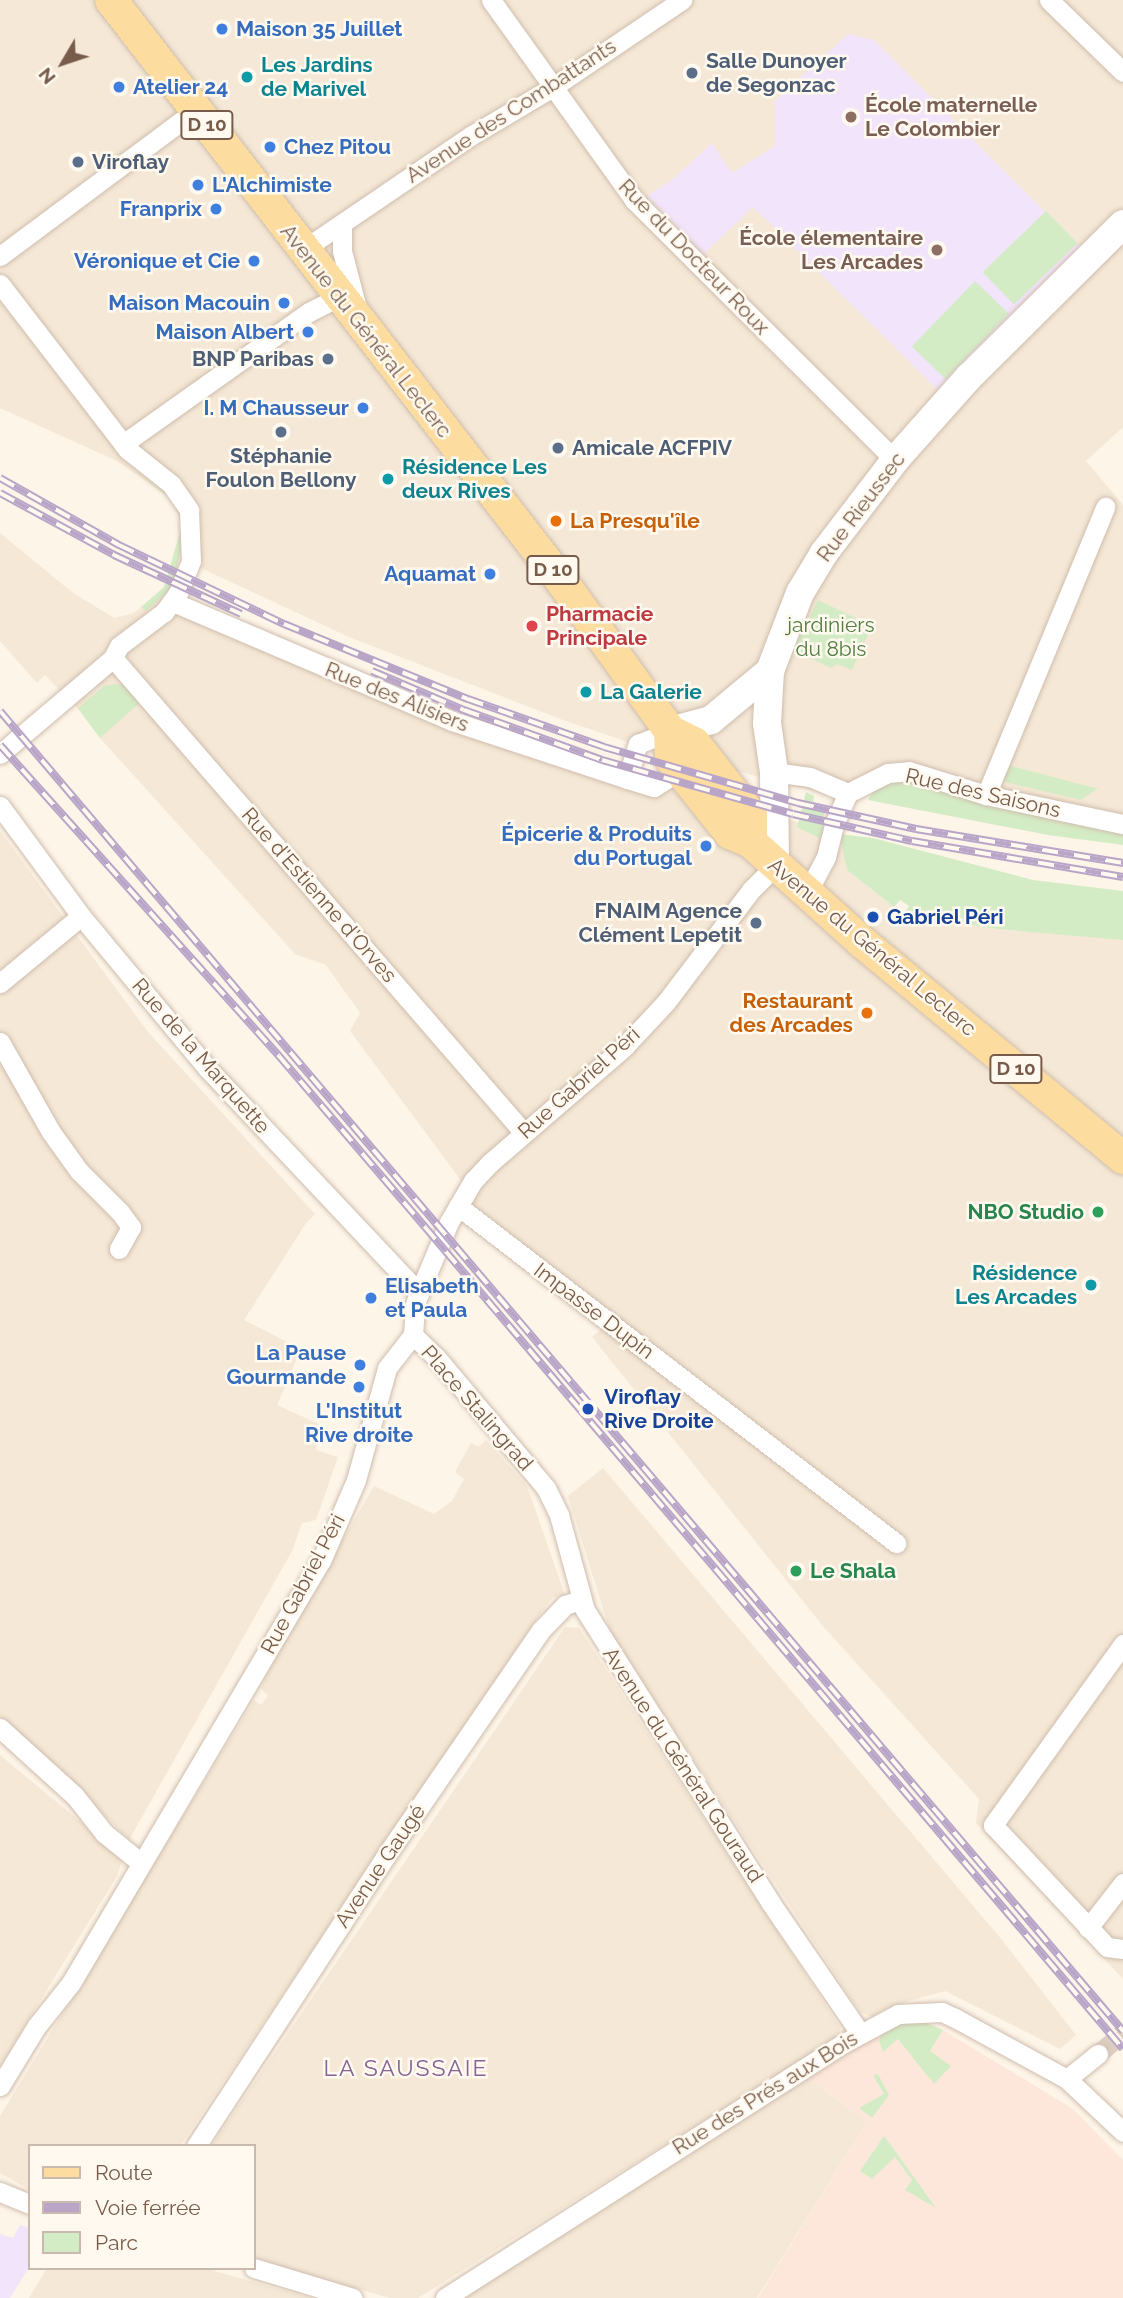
<!DOCTYPE html>
<html>
<head>
<meta charset="utf-8">
<style>
	body { margin:0 }
	#map { position:relative; width:1123px; height:2298px; overflow:hidden; background:#fdf5e8; font-family:Raleway,sans-serif }
	div>[style] { position:absolute }
	.residential>* { inset:0; background:#f5e8d6 }
	.commercial>* { inset:0; background:#fde7db }
	.education>* { inset:0; background:#f2e4fa }
	.green>* { inset:0; background:#d4ecc5; transform-origin:0 0 }
	.street-tunnel>* { height:19px; margin-top:-9.5px; transform-origin:0; background:repeating-linear-gradient(90deg,#dccfc1 0 19px,transparent 0 29px) }
	.roads { filter:drop-shadow(0 0 2px #cfbdad) drop-shadow(0 0 2px #cfbdad) }
	.street>* { height:19px; margin:-9.5px; padding:0 9.5px; transform-origin:9.5px; border-radius:9.5px; background:#fff }
	.secondary>* { height:28px; margin:-14px; padding:0 14px; transform-origin:14px; border-radius:14px; background:#fff }
	.primary>* { height:32px; margin:-16px; padding:0 16px; transform-origin:16px; border-radius:16px; background:#fcdc9f }
	.rail>* { height:8px; margin-top:-4px; transform-origin:0; background:repeating-linear-gradient(90deg,#fff9ef 0 16px,#b9a5c8 0 32px); box-sizing:border-box; border-block:2px solid #b9a5c8 }
	.dots>* { width:19px; height:19px; translate:-50% -50%; box-sizing:border-box; border:4px solid #fff9ef; border-radius:50% }
	span { translate:-50% -50%; white-space:nowrap; text-align:center; line-height:1.15; -webkit-text-stroke:5px #fff9ef; paint-order:stroke }
	.shield-label span { padding:2px 5px; background:#fff9ef; border:2px solid; border-radius:5px; -webkit-text-stroke-width:0 }
	.shield-label { font-size:19px; color:#785c4b; font-weight:700 }
	.shop-label { font-size:21px; color:#366cbe; font-weight:700 }
	.left { translate:0 -50%; text-align:left }
	.right { translate:-100% -50%; text-align:right }
	.service-label { font-size:21px; color:#4e5e75; font-weight:700 }
	.culture-label { font-size:21px; color:#0d838f; font-weight:700 }
	.education-label { font-size:21px; color:#785e54; font-weight:700 }
	.street-label { font-size:21px; color:#785c4b }
	.food-label { font-size:21px; color:#c56008; font-weight:700 }
	.health-label { font-size:21px; color:#be3a42; font-weight:700 }
	.park-label { font-size:21px; color:#527e42 }
	.transit-label { font-size:21px; color:#164399; font-weight:700 }
	.leisure-label { font-size:21px; color:#27864d; font-weight:700 }
	.neighbourhood-label { font-size:23px; color:#856394; letter-spacing:2px }
	.legend { position:absolute; left:28px; top:2144px; width:228px; height:126px; box-sizing:border-box; background:#fff9ef; border:2px solid #c9baad; margin:0; padding:9px 12px; list-style:none; font-size:21px; color:#785c4b }
	.legend li { display:flex; align-items:center; gap:14px; height:35px }
	.legend b { width:35px; border:2px solid #c9baad }
	.north { position:absolute; left:28px; top:28px; width:70px; height:70px; -webkit-text-stroke:5px #fff9ef; paint-order:stroke; rotate:231deg; font-size:19px; font-weight:700; line-height:28px; text-align:center; color:#785c4b }
	.north::after { content:''; display:block; margin:auto; width:24px; height:32px; background:#785c4b; clip-path:polygon(50% 0,100% 100%,50% 72%,0 100%) }
</style>
</head>
<body>
<div id="map">
	<div class="residential">
		<div style="clip-path:polygon(0 0,1123px 0,1123px 427px,1086px 461px,1123px 505px,1123px 831px,1057px 822px,892px 780px,850px 801px,628px 742px,563px 720px,349px 637px,173px 555px,182px 526px,173px 500px,117px 461px,0 408px)"></div>
		<div style="clip-path:polygon(0 533px,72px 592px,114px 618px,134px 613px,164px 588px,378px 684px,656px 782px,839px 834px,847px 870px,903px 914px,997px 929px,1123px 939px,1123px 1979px,976px 1823px,979px 1799px,822px 1625px,592px 1337px,605px 1326px,449px 1203px,463px 1183px,350px 1031px,360px 1013px,326px 965px,295px 954px,100px 738px,77px 708px,45px 675px,37px 683px,0 641px)"></div>
		<div style="clip-path:polygon(0 831px,148px 1032px,315px 1214px,306px 1223px,244px 1320px,301px 1349px,277px 1405px,319px 1424px,316px 1450px,338px 1457px,316px 1520px,302px 1523px,292px 1551px,129px 1840px,39px 1750px,0 1717px)"></div>
		<div style="clip-path:polygon(486px 1440px,527px 1486px,565px 1595px,552px 1598px,533px 1624px,180px 2146px,30px 2146px,30px 2190px,0 2173px,0 2116px,254px 1700px,261px 1705px,268px 1696px,261px 1688px,274px 1658px,374px 1486px,434px 1514px,452px 1501px,464px 1479px,455px 1472px,471px 1443px,478px 1447px)"></div>
		<div style="clip-path:polygon(603px 1468px,1002px 1940px,1076px 2035px,1060px 2049px,945px 1991px,894px 2005px,872px 2017px,860px 2012px,611px 1634px,568px 1496px)"></div>
		<div style="clip-path:polygon(565px 1627px,579px 1628px,840px 2027px,839px 2036px,418px 2298px,390px 2298px,254px 2259px,254px 2146px,211px 2146px)"></div>
		<div style="clip-path:polygon(0 1755px,123px 1857px,117px 1876px,0 2066px)"></div>
		<div style="clip-path:polygon(808px 2078px,867px 2122px,757px 2298px,462px 2298px,462px 2294px)"></div>
		<div style="clip-path:polygon(47px 2268px,204px 2268px,310px 2298px,29px 2298px)"></div>
	</div>
	<div class="commercial">
		<div style="clip-path:polygon(924px 2022px,943px 2030px,1073px 2109px,1123px 2160px,1123px 2298px,758px 2298px,867px 2122px,808px 2078px,885px 2029px)"></div>
	</div>
	<div class="education">
		<div style="clip-path:polygon(848px 34px,874px 40px,1080px 247px,940px 392px,753px 207px,704px 254px,647px 196px,672px 180px,712px 143px,732px 173px,775px 146px,775px 101px)"></div>
		<div style="clip-path:polygon(20px 2225px,30px 2228px,30px 2266px,10px 2298px,0 2298px,0 2234px,13px 2238px)"></div>
	</div>
	<div class="green">
		<div style="left:1046px;top:211px;width:45px;height:88px;rotate:46deg"></div>
		<div style="left:975px;top:281px;width:47px;height:91px;rotate:44deg"></div>
		<div style="clip-path:polygon(142px 478px,175px 498px,186px 525px,172px 591px,169px 590px,146px 611px,141px 607px,164px 587px,182px 526px,173px 500px)"></div>
		<div style="clip-path:polygon(818px 600px,872px 626px,852px 670px,837px 664px,831px 668px,793px 650px)"></div>
		<div style="clip-path:polygon(115px 684px,129px 687px,142px 701px,100px 738px,78px 708px,104px 686px)"></div>
		<div style="clip-path:polygon(1004px 764px,1091px 787px,1098px 788px,1081px 800px,1000px 781px)"></div>
		<div style="clip-path:polygon(916px 779px,1057px 822px,1123px 831px,1123px 845px,1048px 835px,868px 800px,873px 790px,892px 780px)"></div>
		<div style="clip-path:polygon(806px 792px,814px 796px,813px 804px,826px 809px,821px 825px,825px 827px,822px 839px,797px 827px)"></div>
		<div style="clip-path:polygon(839px 834px,873px 838px,1033px 880px,1123px 891px,1123px 940px,997px 929px,903px 914px,909px 906px,900px 900px,894px 907px,847px 870px)"></div>
		<div style="clip-path:polygon(902px 2022px,924px 2022px,943px 2030px,930px 2051px,951px 2066px,934px 2084px,898px 2039px,883px 2052px,879px 2040px,885px 2029px)"></div>
		<div style="clip-path:polygon(878px 2074px,889px 2095px,872px 2118px,859px 2108px,884px 2094px,873px 2075px)"></div>
		<div style="clip-path:polygon(884px 2136px,898px 2155px,936px 2208px,905px 2190px,912px 2180px,895px 2157px,872px 2179px,860px 2171px)"></div>
	</div>
	<div class="street-tunnel">
		<div style="left:1098px;top:2054px;width:33px;rotate:-40deg"></div>
	</div>
	<div class="roads">
		<div class="street">
			<div style="left:491px;top:0;width:246px;rotate:54.4deg"></div>
			<div style="left:634px;top:200px;width:368px;rotate:44.9deg"></div>
			<div style="left:1049px;top:0;width:103px;rotate:44.2deg"></div>
			<div style="left:342px;top:226px;width:25px;rotate:90deg"></div>
			<div style="left:342px;top:251px;width:59px;rotate:75.3deg"></div>
			<div style="left:304px;top:249px;width:203px;rotate:-34.2deg"></div>
			<div style="left:472px;top:135px;width:94px;rotate:-30.7deg"></div>
			<div style="left:553px;top:87px;width:156px;rotate:-34deg"></div>
			<div style="left:0;top:256px;width:244px;rotate:-36.7deg"></div>
			<div style="left:0;top:284px;width:208px;rotate:52.4deg"></div>
			<div style="left:127px;top:449px;width:56px;rotate:38.5deg"></div>
			<div style="left:171px;top:484px;width:32px;rotate:55deg"></div>
			<div style="left:189px;top:510px;width:51px;rotate:87.8deg"></div>
			<div style="left:191px;top:561px;width:35px;rotate:112deg"></div>
			<div style="left:178px;top:593px;width:24px;rotate:126deg"></div>
			<div style="left:164px;top:612px;width:56px;rotate:142.9deg"></div>
			<div style="left:119px;top:646px;width:13px;rotate:117deg"></div>
			<div style="left:113px;top:658px;width:148px;rotate:139.7deg"></div>
			<div style="left:123px;top:444px;width:228px;rotate:-35.4deg"></div>
			<div style="left:309px;top:312px;width:35px;rotate:-27deg"></div>
			<div style="left:173px;top:602px;width:303px;rotate:23.1deg"></div>
			<div style="left:452px;top:721px;width:184px;rotate:18.3deg"></div>
			<div style="left:627px;top:779px;width:28px;rotate:17deg"></div>
			<div style="left:654px;top:787px;width:30px;rotate:-33deg"></div>
			<div style="left:113px;top:658px;width:628px;rotate:49.13deg"></div>
			<div style="left:774px;top:772px;width:36px;rotate:8deg"></div>
			<div style="left:810px;top:777px;width:41px;rotate:22.8deg"></div>
			<div style="left:627px;top:779px;width:37px;rotate:-73deg"></div>
			<div style="left:638px;top:744px;width:35px;rotate:-22deg"></div>
			<div style="left:986px;top:795px;width:312px;rotate:-67.5deg"></div>
			<div style="left:0;top:806px;width:137px;rotate:53.6deg"></div>
			<div style="left:81px;top:916px;width:199px;rotate:50.3deg"></div>
			<div style="left:208px;top:1069px;width:308px;rotate:46.7deg"></div>
			<div style="left:807px;top:893px;width:41px;rotate:-62.2deg"></div>
			<div style="left:826px;top:857px;width:36px;rotate:-76deg"></div>
			<div style="left:835px;top:822px;width:32px;rotate:-66deg"></div>
			<div style="left:848px;top:793px;width:45px;rotate:-26.6deg"></div>
			<div style="left:888px;top:773px;width:21px;rotate:-5deg"></div>
			<div style="left:909px;top:771px;width:81px;rotate:17.3deg"></div>
			<div style="left:986px;top:795px;width:140px;rotate:12deg"></div>
			<div style="left:0;top:983px;width:105px;rotate:-39.6deg"></div>
			<div style="left:0;top:1042px;width:103px;rotate:60.5deg"></div>
			<div style="left:51px;top:1132px;width:48px;rotate:54.3deg"></div>
			<div style="left:79px;top:1171px;width:58px;rotate:45deg"></div>
			<div style="left:120px;top:1212px;width:19px;rotate:54deg"></div>
			<div style="left:131px;top:1227px;width:25px;rotate:119deg"></div>
			<div style="left:458px;top:1206px;width:553px;rotate:37.57deg"></div>
			<div style="left:413px;top:1335px;width:32px;rotate:44deg"></div>
			<div style="left:436px;top:1357px;width:171px;rotate:50deg"></div>
			<div style="left:546px;top:1488px;width:30px;rotate:64deg"></div>
			<div style="left:559px;top:1515px;width:98px;rotate:74.7deg"></div>
			<div style="left:585px;top:1610px;width:346px;rotate:57.6deg"></div>
			<div style="left:770px;top:1902px;width:159px;rotate:55.5deg"></div>
			<div style="left:1123px;top:1644px;width:223px;rotate:125.7deg"></div>
			<div style="left:993px;top:1825px;width:167px;rotate:46.9deg"></div>
			<div style="left:1107px;top:1947px;width:16px;rotate:7deg"></div>
			<div style="left:0;top:1728px;width:101px;rotate:42.2deg"></div>
			<div style="left:75px;top:1796px;width:47px;rotate:51.9deg"></div>
			<div style="left:104px;top:1833px;width:46px;rotate:38.9deg"></div>
			<div style="left:1088px;top:1928px;width:57px;rotate:-52.1deg"></div>
			<div style="left:1067px;top:2079px;width:40px;rotate:-39deg"></div>
			<div style="left:0;top:2086px;width:69px;rotate:-58.6deg"></div>
			<div style="left:36px;top:2027px;width:56px;rotate:-51.5deg"></div>
			<div style="left:71px;top:1983px;width:490px;rotate:-59.4deg"></div>
			<div style="left:321px;top:1561px;width:88px;rotate:-66.6deg"></div>
			<div style="left:356px;top:1480px;width:116px;rotate:-74.5deg"></div>
			<div style="left:387px;top:1368px;width:42px;rotate:-51.8deg"></div>
			<div style="left:413px;top:1335px;width:31px;rotate:-86deg"></div>
			<div style="left:415px;top:1304px;width:12px;rotate:-70deg"></div>
			<div style="left:419px;top:1293px;width:77px;rotate:-67.1deg"></div>
			<div style="left:449px;top:1222px;width:48px;rotate:-59.7deg"></div>
			<div style="left:473px;top:1181px;width:26px;rotate:-47deg"></div>
			<div style="left:491px;top:1162px;width:176px;rotate:-40.8deg"></div>
			<div style="left:624px;top:1047px;width:62px;rotate:-47deg"></div>
			<div style="left:666px;top:1002px;width:141px;rotate:-52.8deg"></div>
			<div style="left:751px;top:890px;width:34px;rotate:-45deg"></div>
			<div style="left:196px;top:2146px;width:345px;rotate:-56.8deg"></div>
			<div style="left:385px;top:1857px;width:275px;rotate:-55.5deg"></div>
			<div style="left:541px;top:1630px;width:35px;rotate:-46deg"></div>
			<div style="left:565px;top:1605px;width:16px;rotate:-18deg"></div>
			<div style="left:0;top:2192px;width:32px;rotate:22deg"></div>
			<div style="left:254px;top:2268px;width:103px;rotate:16.9deg"></div>
			<div style="left:445px;top:2298px;width:474px;rotate:-32.6deg"></div>
			<div style="left:844px;top:2043px;width:61px;rotate:-28.2deg"></div>
			<div style="left:898px;top:2014px;width:44px;rotate:-2.6deg"></div>
			<div style="left:942px;top:2012px;width:14px;rotate:25deg"></div>
			<div style="left:955px;top:2018px;width:128px;rotate:28.6deg"></div>
			<div style="left:1067px;top:2079px;width:77px;rotate:43.4deg"></div>
		</div>
		<div class="secondary">
			<div style="left:670px;top:731px;width:42px;rotate:-15deg"></div>
			<div style="left:711px;top:720px;width:77px;rotate:-39.7deg"></div>
			<div style="left:775px;top:866px;width:94px;rotate:-90.6deg"></div>
			<div style="left:774px;top:772px;width:49px;rotate:-98.1deg"></div>
			<div style="left:767px;top:723px;width:52px;rotate:-86.7deg"></div>
			<div style="left:770px;top:671px;width:84px;rotate:-69deg"></div>
			<div style="left:800px;top:593px;width:47px;rotate:-59deg"></div>
			<div style="left:824px;top:553px;width:117px;rotate:-52.6deg"></div>
			<div style="left:895px;top:460px;width:111px;rotate:-48.3deg"></div>
			<div style="left:969px;top:377px;width:217px;rotate:-44.8deg"></div>
		</div>
		<div class="primary">
			<div style="left:111px;top:0;width:733px;rotate:52.21deg"></div>
			<div style="left:560px;top:579px;width:188px;rotate:54.1deg"></div>
			<div style="left:670px;top:731px;width:27px;rotate:27deg"></div>
			<div style="left:694px;top:743px;width:92px;rotate:51.6deg"></div>
			<div style="left:751px;top:815px;width:27px;rotate:90deg"></div>
			<div style="left:670px;top:731px;width:28px;rotate:88deg"></div>
			<div style="left:671px;top:759px;width:95px;rotate:51.4deg"></div>
			<div style="left:730px;top:833px;width:23px;rotate:23deg"></div>
			<div style="left:751px;top:842px;width:149px;rotate:42deg"></div>
			<div style="left:862px;top:942px;width:339px;rotate:39.6deg"></div>
		</div>
	</div>
	<div class="rail">
		<div style="left:0;top:478px;width:137px;rotate:29.4deg"></div>
		<div style="left:119px;top:545px;width:183px;rotate:25.6deg"></div>
		<div style="left:284px;top:624px;width:199px;rotate:22.2deg"></div>
		<div style="left:468px;top:699px;width:144px;rotate:19.4deg"></div>
		<div style="left:604px;top:747px;width:202px;rotate:16.1deg"></div>
		<div style="left:798px;top:803px;width:121px;rotate:12.4deg"></div>
		<div style="left:916px;top:829px;width:210px;rotate:9.3deg"></div>
		<div style="left:0;top:493px;width:130px;rotate:28.5deg"></div>
		<div style="left:114px;top:555px;width:140px;rotate:24.9deg"></div>
		<div style="left:372px;top:671px;width:100px;rotate:23deg"></div>
		<div style="left:464px;top:710px;width:147px;rotate:19.9deg"></div>
		<div style="left:602px;top:760px;width:198px;rotate:15.8deg"></div>
		<div style="left:793px;top:814px;width:122px;rotate:12.8deg"></div>
		<div style="left:912px;top:841px;width:214px;rotate:9.7deg"></div>
		<div style="left:0;top:711px;width:1733px;rotate:49.61deg"></div>
		<div style="left:0;top:745px;width:418px;rotate:48.1deg"></div>
		<div style="left:279px;top:1056px;width:225px;rotate:49.5deg"></div>
		<div style="left:425px;top:1227px;width:1078px;rotate:49.66deg"></div>
	</div>
	<div class="dots">
		<div style="left:222px;top:29px;background:#3f7fe0"></div>
		<div style="left:692px;top:73px;background:#5c6f8a"></div>
		<div style="left:247px;top:77px;background:#0f9aa8"></div>
		<div style="left:119px;top:87px;background:#3f7fe0"></div>
		<div style="left:851px;top:117px;background:#8d6e63"></div>
		<div style="left:270px;top:147px;background:#3f7fe0"></div>
		<div style="left:78px;top:162px;background:#5c6f8a"></div>
		<div style="left:198px;top:185px;background:#3f7fe0"></div>
		<div style="left:216px;top:209px;background:#3f7fe0"></div>
		<div style="left:937px;top:250px;background:#8d6e63"></div>
		<div style="left:254px;top:261px;background:#3f7fe0"></div>
		<div style="left:284px;top:303px;background:#3f7fe0"></div>
		<div style="left:308px;top:332px;background:#3f7fe0"></div>
		<div style="left:328px;top:359px;background:#5c6f8a"></div>
		<div style="left:363px;top:408px;background:#3f7fe0"></div>
		<div style="left:281px;top:432px;background:#5c6f8a"></div>
		<div style="left:558px;top:448px;background:#5c6f8a"></div>
		<div style="left:388px;top:479px;background:#0f9aa8"></div>
		<div style="left:556px;top:521px;background:#e8710a"></div>
		<div style="left:490px;top:574px;background:#3f7fe0"></div>
		<div style="left:532px;top:626px;background:#e0444e"></div>
		<div style="left:586px;top:692px;background:#0f9aa8"></div>
		<div style="left:706px;top:846px;background:#3f7fe0"></div>
		<div style="left:873px;top:917px;background:#1a4fb4"></div>
		<div style="left:756px;top:923px;background:#5c6f8a"></div>
		<div style="left:867px;top:1013px;background:#e8710a"></div>
		<div style="left:1098px;top:1212px;background:#2e9e5b"></div>
		<div style="left:1091px;top:1285px;background:#0f9aa8"></div>
		<div style="left:371px;top:1298px;background:#3f7fe0"></div>
		<div style="left:360px;top:1365px;background:#3f7fe0"></div>
		<div style="left:359px;top:1387px;background:#3f7fe0"></div>
		<div style="left:588px;top:1409px;background:#1a4fb4"></div>
		<div style="left:796px;top:1571px;background:#2e9e5b"></div>
	</div>
	<div class="shield-label">
		<span style="left:207px;top:125px">D 10</span>
		<span style="left:553px;top:570px">D 10</span>
		<span style="left:1016px;top:1069px">D 10</span>
	</div>
	<div class="shop-label">
		<span class="left" style="left:236px;top:29px">Maison 35 Juillet</span>
		<span class="left" style="left:133px;top:87px">Atelier 24</span>
		<span class="left" style="left:284px;top:147px">Chez Pitou</span>
		<span class="left" style="left:212px;top:185px">L'Alchimiste</span>
		<span class="right" style="left:202px;top:209px">Franprix</span>
		<span class="right" style="left:240px;top:261px">Véronique et Cie</span>
		<span class="right" style="left:270px;top:303px">Maison Macouin</span>
		<span class="right" style="left:294px;top:332px">Maison Albert</span>
		<span class="right" style="left:349px;top:408px">I. M Chausseur</span>
		<span class="right" style="left:476px;top:574px">Aquamat</span>
		<span class="right" style="left:692px;top:846px">Épicerie &amp; Produits<br>du Portugal</span>
		<span class="left" style="left:385px;top:1298px">Elisabeth<br>et Paula</span>
		<span class="right" style="left:346px;top:1365px">La Pause<br>Gourmande</span>
		<span style="left:359px;top:1423px">L'Institut<br>Rive droite</span>
	</div>
	<div class="service-label">
		<span class="left" style="left:706px;top:73px">Salle Dunoyer<br>de Segonzac</span>
		<span class="left" style="left:92px;top:162px">Viroflay</span>
		<span class="right" style="left:314px;top:359px">BNP Paribas</span>
		<span class="left" style="left:572px;top:448px">Amicale ACFPIV</span>
		<span style="left:281px;top:468px">Stéphanie<br>Foulon Bellony</span>
		<span class="right" style="left:742px;top:923px">FNAIM Agence<br>Clément Lepetit</span>
	</div>
	<div class="culture-label">
		<span class="left" style="left:261px;top:77px">Les Jardins<br>de Marivel</span>
		<span class="left" style="left:402px;top:479px">Résidence Les<br>deux Rives</span>
		<span class="left" style="left:600px;top:692px">La Galerie</span>
		<span class="right" style="left:1077px;top:1285px">Résidence<br>Les Arcades</span>
	</div>
	<div class="education-label">
		<span class="left" style="left:865px;top:117px">École maternelle<br>Le Colombier</span>
		<span class="right" style="left:923px;top:250px">École élementaire<br>Les Arcades</span>
	</div>
	<div class="street-label">
		<span style="left:511px;top:111px;rotate:-33deg">Avenue des Combattants</span>
		<span style="left:694px;top:257px;rotate:46deg">Rue du Docteur Roux</span>
		<span style="left:366px;top:331px;rotate:52deg">Avenue du Général Leclerc</span>
		<span style="left:861px;top:507px;rotate:-53deg">Rue Rieussec</span>
		<span style="left:397px;top:697px;rotate:22deg">Rue des Alisiers</span>
		<span style="left:983px;top:793px;rotate:13deg">Rue des Saisons</span>
		<span style="left:319px;top:895px;rotate:49deg">Rue d'Estienne d'Orves</span>
		<span style="left:872px;top:947px;rotate:40deg">Avenue du Général Leclerc</span>
		<span style="left:201px;top:1056px;rotate:49deg">Rue de la Marquette</span>
		<span style="left:579px;top:1083px;rotate:-42deg">Rue Gabriel Péri</span>
		<span style="left:594px;top:1311px;rotate:37deg">Impasse Dupin</span>
		<span style="left:477px;top:1408px;rotate:49deg">Place Stalingrad</span>
		<span style="left:303px;top:1584px;rotate:-62deg">Rue Gabriel Péri</span>
		<span style="left:683px;top:1765px;rotate:57deg">Avenue du Général Gouraud</span>
		<span style="left:380px;top:1866px;rotate:-56deg">Avenue Gaugé</span>
		<span style="left:765px;top:2093px;rotate:-32deg">Rue des Prés aux Bois</span>
	</div>
	<div class="food-label">
		<span class="left" style="left:570px;top:521px">La Presqu'île</span>
		<span class="right" style="left:853px;top:1013px">Restaurant<br>des Arcades</span>
	</div>
	<div class="health-label">
		<span class="left" style="left:546px;top:626px">Pharmacie<br>Principale</span>
	</div>
	<div class="park-label">
		<span style="left:831px;top:637px">jardiniers<br>du 8bis</span>
	</div>
	<div class="transit-label">
		<span class="left" style="left:887px;top:917px">Gabriel Péri</span>
		<span class="left" style="left:604px;top:1409px">Viroflay<br>Rive Droite</span>
	</div>
	<div class="leisure-label">
		<span class="right" style="left:1084px;top:1212px">NBO Studio</span>
		<span class="left" style="left:810px;top:1571px">Le Shala</span>
	</div>
	<div class="neighbourhood-label">
		<span style="left:406px;top:2068px">LA SAUSSAIE</span>
	</div>
	<ul class="legend">
	<li><b style="height:9px;background:#fcdc9f"></b>Route</li>
	<li><b style="height:9px;background:#b9a5c8"></b>Voie ferrée</li>
	<li><b style="height:19px;background:#d4ecc5"></b>Parc</li>
	</ul>
	<div class="north">N</div>
</div>
</body>
</html>
